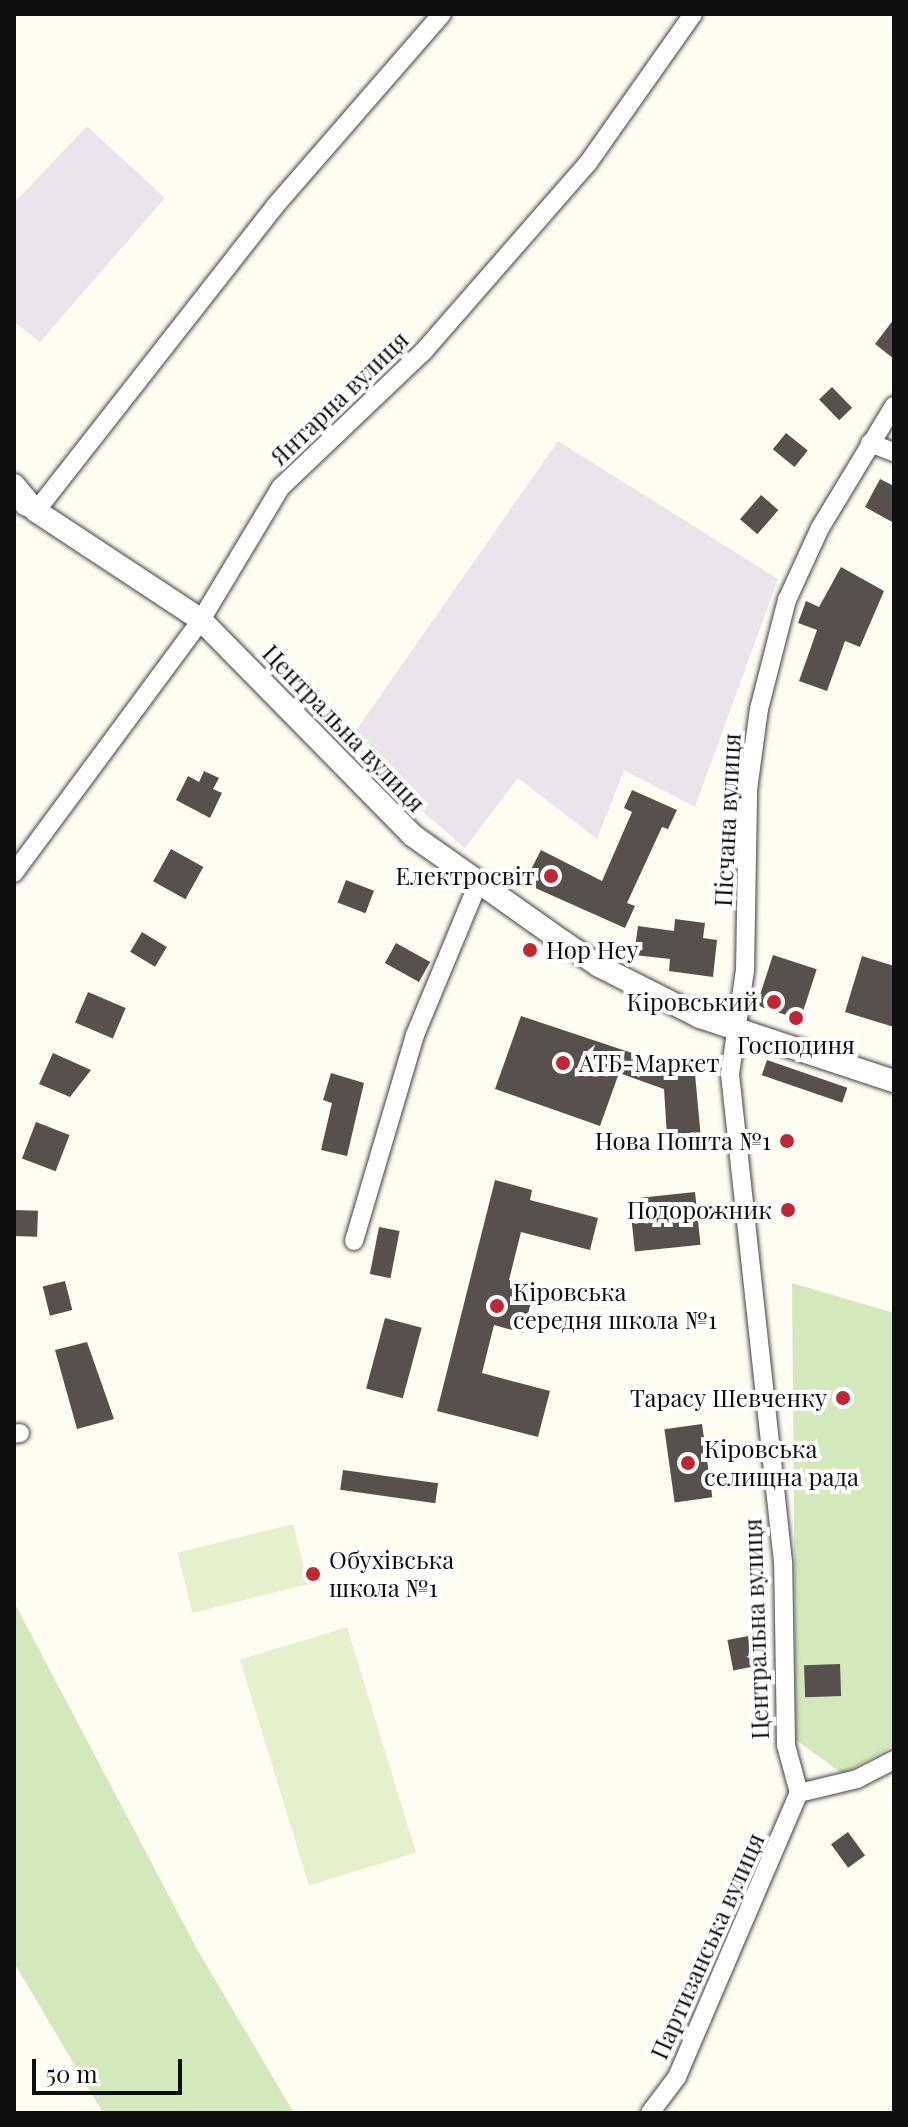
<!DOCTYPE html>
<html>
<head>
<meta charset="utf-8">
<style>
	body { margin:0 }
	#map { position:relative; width:908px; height:2127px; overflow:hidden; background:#fffcf2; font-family:"Playfair Display",serif }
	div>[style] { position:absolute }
	.industrial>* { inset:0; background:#ece4ed }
	.green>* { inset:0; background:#d4e9bb }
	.pitch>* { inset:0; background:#e5f1cd; transform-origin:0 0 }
	.building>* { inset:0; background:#58504c; transform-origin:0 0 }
	.roads { filter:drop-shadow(0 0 2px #424242) drop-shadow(0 0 2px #424242) }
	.minor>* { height:18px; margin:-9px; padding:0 9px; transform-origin:9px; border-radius:9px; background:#fff }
	.tertiary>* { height:22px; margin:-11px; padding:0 11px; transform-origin:11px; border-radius:11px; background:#fff }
	.dots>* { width:22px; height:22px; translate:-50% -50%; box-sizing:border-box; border:4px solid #fff; border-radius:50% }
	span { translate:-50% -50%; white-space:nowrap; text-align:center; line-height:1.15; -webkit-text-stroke:8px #fff; paint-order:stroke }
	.street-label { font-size:24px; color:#0f0f0f }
	.poi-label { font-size:24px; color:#0f0f0f }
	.right { translate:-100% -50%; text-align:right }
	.left { translate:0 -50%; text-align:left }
	.frame { position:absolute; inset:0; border:16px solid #0f0f0f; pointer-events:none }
	.scale { position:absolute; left:32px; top:2059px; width:150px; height:36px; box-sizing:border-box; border:4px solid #0f0f0f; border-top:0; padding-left:10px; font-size:24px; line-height:28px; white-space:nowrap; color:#0f0f0f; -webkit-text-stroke:6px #fff; paint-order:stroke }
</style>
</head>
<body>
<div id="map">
	<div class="industrial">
		<div style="clip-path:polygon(87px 126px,165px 198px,40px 342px,14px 322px,14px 203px)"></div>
		<div style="clip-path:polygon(558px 441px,778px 579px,695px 807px,624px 770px,597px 839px,518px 778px,465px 848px,346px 745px)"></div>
	</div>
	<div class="green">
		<div style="clip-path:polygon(792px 1283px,894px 1313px,894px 1745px,843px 1774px,796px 1740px)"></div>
		<div style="clip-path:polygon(14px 1602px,197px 1949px,294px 2113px,103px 2113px,16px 1966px)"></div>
	</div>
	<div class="pitch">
		<div style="left:293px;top:1524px;width:62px;height:119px;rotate:76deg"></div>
		<div style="left:347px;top:1627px;width:236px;height:112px;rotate:73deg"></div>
	</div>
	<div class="building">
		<div style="clip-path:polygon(894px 319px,894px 359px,875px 344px)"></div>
		<div style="left:832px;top:387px;width:29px;height:18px;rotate:46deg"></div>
		<div style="left:786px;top:433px;width:28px;height:21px;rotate:39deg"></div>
		<div style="clip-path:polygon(880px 479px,894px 486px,894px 523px,865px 507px)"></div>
		<div style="left:761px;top:495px;width:23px;height:32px;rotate:41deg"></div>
		<div style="clip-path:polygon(841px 567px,884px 591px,860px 647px,845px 641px,827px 691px,799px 681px,817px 630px,798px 623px,806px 601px,819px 607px)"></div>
		<div style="clip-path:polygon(204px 771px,219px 778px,213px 789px,222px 793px,210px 818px,176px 800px,188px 776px,199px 782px)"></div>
		<div style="clip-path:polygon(632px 790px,677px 810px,668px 829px,662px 827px,627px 903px,635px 906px,625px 928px,524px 883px,541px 850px,602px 881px,632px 812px,624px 808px)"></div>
		<div style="left:171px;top:849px;width:37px;height:37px;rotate:29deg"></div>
		<div style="left:346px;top:880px;width:30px;height:24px;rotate:21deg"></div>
		<div style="clip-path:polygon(675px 919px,705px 923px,703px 938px,717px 940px,713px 977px,669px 971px,670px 959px,634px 955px,638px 926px,674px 931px)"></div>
		<div style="left:142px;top:932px;width:29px;height:23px;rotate:31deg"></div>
		<div style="left:396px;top:943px;width:39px;height:23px;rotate:29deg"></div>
		<div style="left:773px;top:955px;width:46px;height:53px;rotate:18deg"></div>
		<div style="clip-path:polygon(862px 956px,894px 966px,894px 1027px,845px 1012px)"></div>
		<div style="left:88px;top:992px;width:41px;height:33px;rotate:23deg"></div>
		<div style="clip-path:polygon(521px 1016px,695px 1074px,702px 1149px,668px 1152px,664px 1089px,619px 1073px,600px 1126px,495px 1089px)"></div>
		<div style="clip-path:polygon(53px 1053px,91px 1070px,70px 1097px,39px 1084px)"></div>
		<div style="left:767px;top:1060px;width:85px;height:16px;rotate:19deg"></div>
		<div style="clip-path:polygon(331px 1073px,364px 1083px,347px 1156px,321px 1150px,332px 1103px,323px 1100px)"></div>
		<div style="left:36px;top:1122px;width:36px;height:39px;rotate:21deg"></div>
		<div style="clip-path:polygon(495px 1180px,532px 1190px,530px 1200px,598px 1218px,590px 1250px,521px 1232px,509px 1280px,535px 1287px,523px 1333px,494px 1325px,482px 1373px,550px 1391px,538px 1437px,437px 1411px)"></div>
		<div style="left:695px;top:1192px;width:53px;height:66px;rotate:84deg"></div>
		<div style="left:14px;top:1210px;width:24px;height:26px;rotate:2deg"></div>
		<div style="left:379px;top:1227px;width:21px;height:48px;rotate:11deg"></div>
		<div style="left:65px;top:1281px;width:30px;height:23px;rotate:76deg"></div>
		<div style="left:385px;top:1318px;width:38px;height:73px;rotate:15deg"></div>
		<div style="clip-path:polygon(87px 1342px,114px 1419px,77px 1429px,55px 1350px)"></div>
		<div style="left:702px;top:1424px;width:74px;height:38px;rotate:82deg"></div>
		<div style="left:343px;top:1470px;width:96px;height:20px;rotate:8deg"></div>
		<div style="left:748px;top:1636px;width:31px;height:21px;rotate:79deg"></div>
		<div style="left:840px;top:1664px;width:32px;height:36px;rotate:88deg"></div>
		<div style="left:848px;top:1832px;width:29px;height:21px;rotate:54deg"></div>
	</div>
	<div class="roads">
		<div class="minor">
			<div style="left:870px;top:443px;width:26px;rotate:21deg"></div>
			<div style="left:24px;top:506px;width:13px;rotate:23deg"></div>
			<div style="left:36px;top:511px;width:387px;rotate:-51.9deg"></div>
			<div style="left:275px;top:206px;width:254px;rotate:-49deg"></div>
			<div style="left:14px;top:873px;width:315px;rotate:-53.5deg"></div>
			<div style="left:201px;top:620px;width:155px;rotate:-59deg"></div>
			<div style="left:281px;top:487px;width:196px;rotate:-43.6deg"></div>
			<div style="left:423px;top:352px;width:251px;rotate:-48.9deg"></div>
			<div style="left:588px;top:163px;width:182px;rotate:-54.8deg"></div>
			<div style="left:354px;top:1241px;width:215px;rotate:-73.5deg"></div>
			<div style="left:415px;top:1035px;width:164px;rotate:-67.4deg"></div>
			<div style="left:14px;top:1434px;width:6px;rotate:-9deg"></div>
			<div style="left:799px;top:1793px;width:50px;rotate:-105.2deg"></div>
			<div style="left:786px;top:1745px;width:183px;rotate:-90.9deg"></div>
			<div style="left:783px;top:1562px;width:491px;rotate:-96.2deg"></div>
			<div style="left:730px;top:1074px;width:105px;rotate:-81.8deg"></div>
			<div style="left:745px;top:970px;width:180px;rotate:-89deg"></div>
			<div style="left:748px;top:790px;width:82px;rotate:-82.3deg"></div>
			<div style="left:759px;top:709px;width:113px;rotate:-75.6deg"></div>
			<div style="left:787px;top:600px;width:79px;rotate:-65.4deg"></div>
			<div style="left:820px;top:528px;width:143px;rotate:-58.8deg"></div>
			<div style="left:799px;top:1793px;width:60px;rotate:-13.6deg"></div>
			<div style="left:857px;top:1779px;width:42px;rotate:-27.2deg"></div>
			<div style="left:650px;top:2113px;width:45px;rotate:-53.1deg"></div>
			<div style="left:677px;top:2077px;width:309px;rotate:-66.8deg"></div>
		</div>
		<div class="tertiary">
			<div style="left:14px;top:485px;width:34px;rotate:50deg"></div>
			<div style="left:36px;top:511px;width:198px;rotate:33.4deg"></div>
			<div style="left:201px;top:620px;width:301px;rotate:45.5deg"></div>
			<div style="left:412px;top:835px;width:168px;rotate:35.3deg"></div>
			<div style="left:549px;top:932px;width:60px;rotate:34.2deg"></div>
			<div style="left:599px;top:966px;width:113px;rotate:26.8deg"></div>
			<div style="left:700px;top:1017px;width:204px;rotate:18.3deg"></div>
		</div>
	</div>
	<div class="dots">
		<div style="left:551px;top:876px;background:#be2834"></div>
		<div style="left:530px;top:950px;background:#be2834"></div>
		<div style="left:774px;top:1002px;background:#be2834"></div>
		<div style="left:796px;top:1018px;background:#be2834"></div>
		<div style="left:563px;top:1063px;background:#be2834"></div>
		<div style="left:787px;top:1141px;background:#be2834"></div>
		<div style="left:788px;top:1210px;background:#be2834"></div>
		<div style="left:497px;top:1306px;background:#be2834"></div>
		<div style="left:843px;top:1398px;background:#be2834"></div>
		<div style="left:688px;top:1463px;background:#be2834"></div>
		<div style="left:313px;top:1574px;background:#be2834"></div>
	</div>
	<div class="street-label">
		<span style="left:339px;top:398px;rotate:-44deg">Янтарна вулиця</span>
		<span style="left:344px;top:728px;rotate:46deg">Центральна вулиця</span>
		<span style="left:727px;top:820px;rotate:-87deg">Пісчана вулиця</span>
		<span style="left:756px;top:1629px;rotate:-92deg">Центральна вулиця</span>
		<span style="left:707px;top:1946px;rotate:-66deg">Партизанська вулиця</span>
	</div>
	<div class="poi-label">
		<span class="right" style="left:535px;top:876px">Електросвіт</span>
		<span class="left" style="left:546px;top:950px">Hop Hey</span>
		<span class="right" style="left:758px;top:1002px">Кіровський</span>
		<span style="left:796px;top:1045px">Господиня</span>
		<span class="left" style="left:579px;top:1063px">АТБ-Маркет</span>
		<span class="right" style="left:771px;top:1141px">Нова Пошта №1</span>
		<span class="right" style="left:772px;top:1210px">Подорожник</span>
		<span class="left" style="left:513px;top:1306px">Кіровська<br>середня школа №1</span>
		<span class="right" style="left:827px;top:1398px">Тарасу Шевченку</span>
		<span class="left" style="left:704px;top:1463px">Кіровська<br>селищна рада</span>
		<span class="left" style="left:329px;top:1574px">Обухівська<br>школа №1</span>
	</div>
	<div class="frame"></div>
	<div class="scale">50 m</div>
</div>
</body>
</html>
